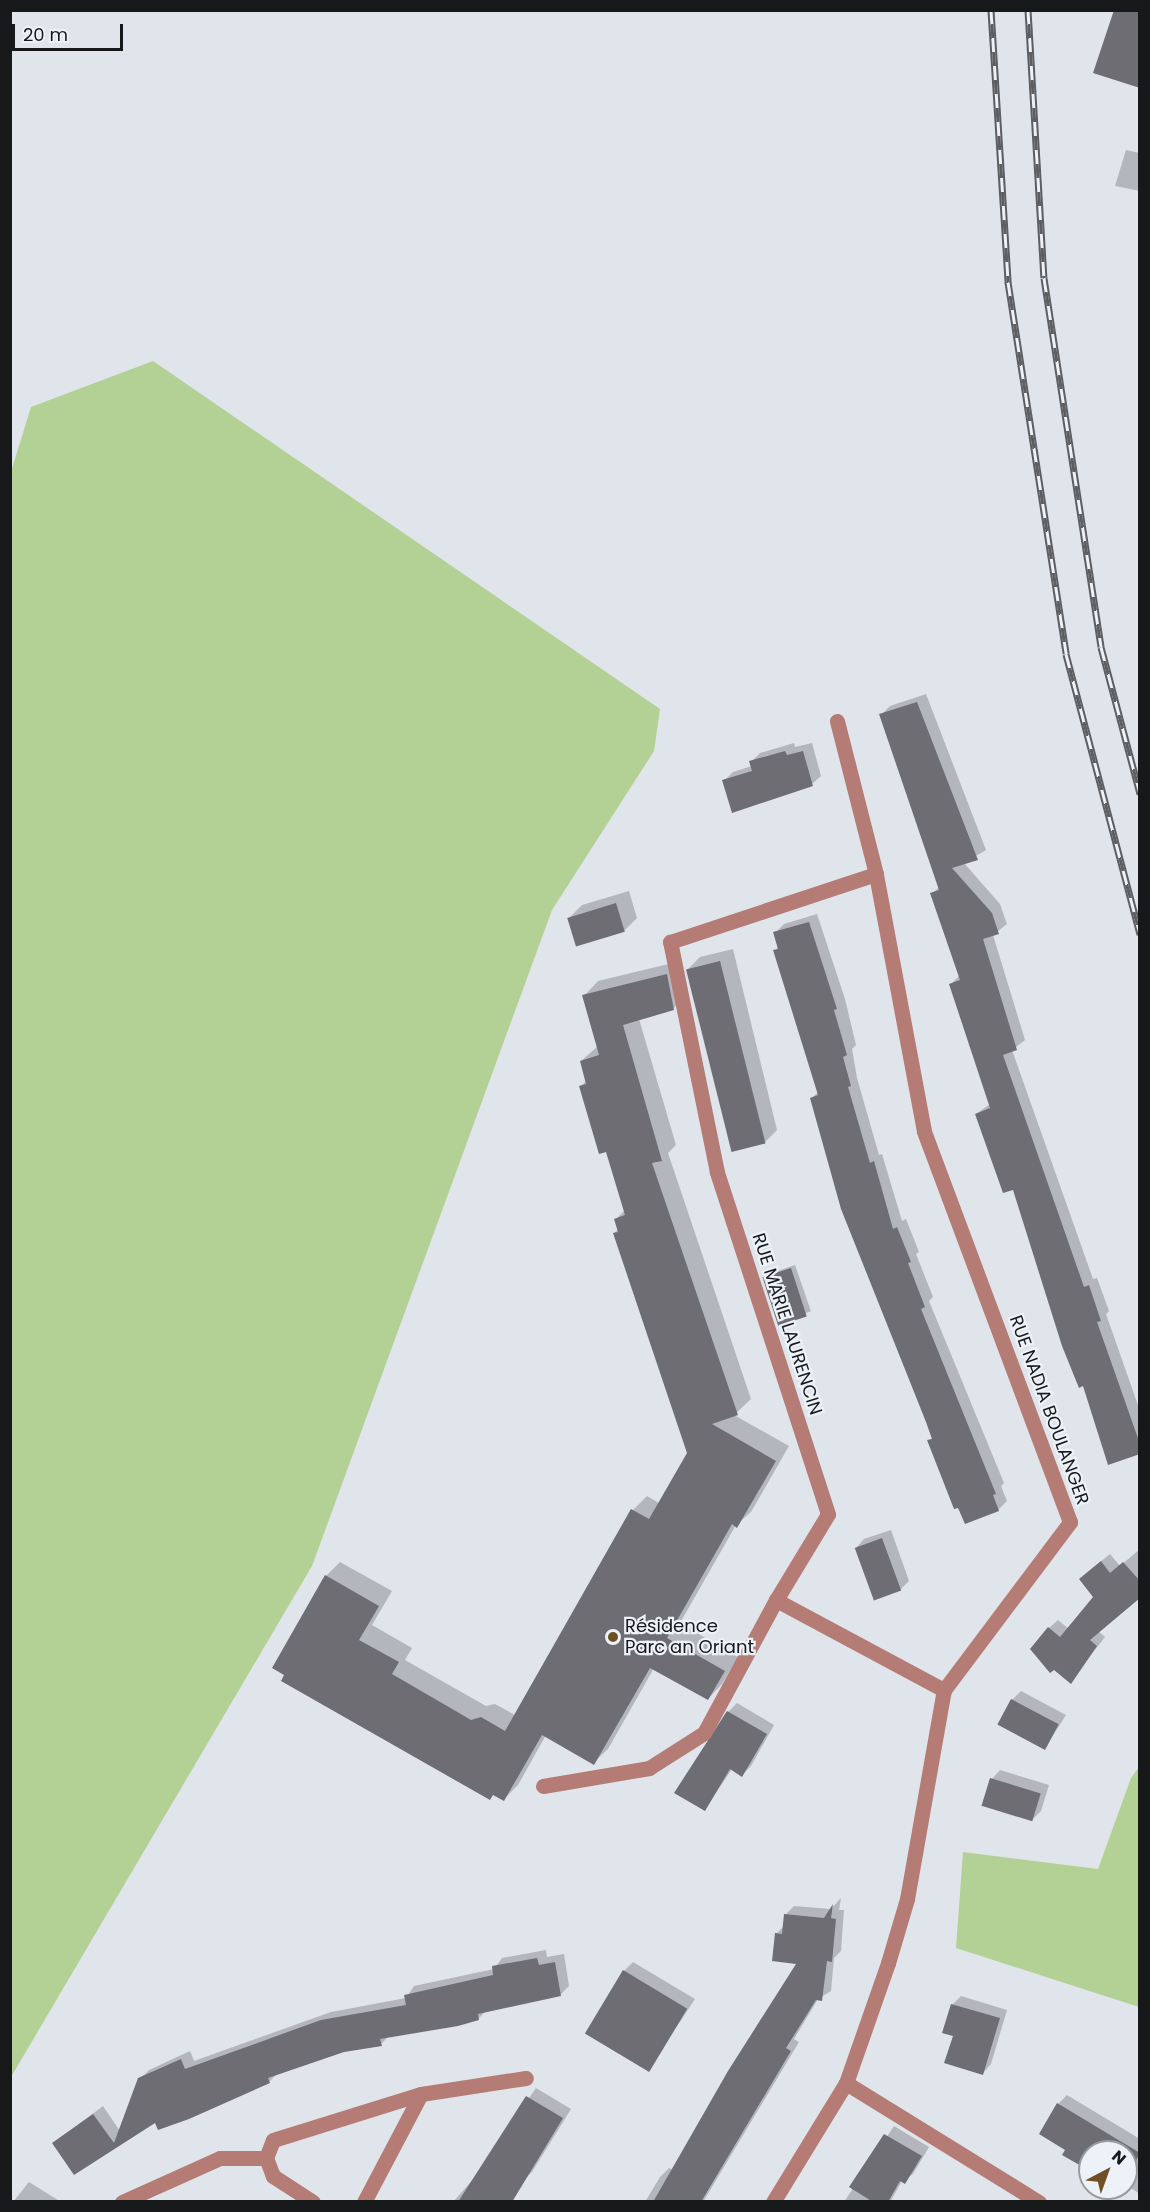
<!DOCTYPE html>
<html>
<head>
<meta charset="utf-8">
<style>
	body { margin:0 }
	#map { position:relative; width:1150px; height:2212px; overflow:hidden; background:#e0e4eb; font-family:Poppins,sans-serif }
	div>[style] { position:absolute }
	.green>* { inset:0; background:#b3d095 }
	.shadow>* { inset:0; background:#0003; transform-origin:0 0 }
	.building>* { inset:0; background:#6d6d73; transform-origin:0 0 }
	.minor>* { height:15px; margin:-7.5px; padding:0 7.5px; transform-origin:7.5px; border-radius:7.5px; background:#b47c75 }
	.rail>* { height:7px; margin-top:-3.5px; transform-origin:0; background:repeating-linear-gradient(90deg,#edf2f8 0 14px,#5c5e61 0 28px); box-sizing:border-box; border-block:2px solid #5c5e61 }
	.dots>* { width:16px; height:16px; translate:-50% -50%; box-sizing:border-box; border:3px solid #edf2f8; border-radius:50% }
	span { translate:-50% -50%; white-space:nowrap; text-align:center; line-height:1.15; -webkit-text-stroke:4.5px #edf2f8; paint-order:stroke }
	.street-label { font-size:18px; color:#17181a }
	.poi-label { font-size:18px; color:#17181a }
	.left { translate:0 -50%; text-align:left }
	.frame { position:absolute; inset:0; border:12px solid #17181a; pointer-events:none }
	.north { position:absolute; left:1078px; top:2140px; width:60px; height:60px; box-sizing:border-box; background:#edf2f8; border:2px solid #979b9f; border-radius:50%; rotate:41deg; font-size:16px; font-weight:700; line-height:24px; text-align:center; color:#17181a }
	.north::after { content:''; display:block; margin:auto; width:21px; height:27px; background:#6f5025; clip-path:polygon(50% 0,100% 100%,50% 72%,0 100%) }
	.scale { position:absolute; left:12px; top:24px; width:111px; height:27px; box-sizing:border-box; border:3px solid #17181a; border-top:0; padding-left:8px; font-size:18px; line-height:21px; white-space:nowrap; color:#17181a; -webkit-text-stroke:4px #edf2f8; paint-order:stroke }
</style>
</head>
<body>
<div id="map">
	<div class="green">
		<div style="clip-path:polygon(153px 361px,660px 709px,654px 751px,552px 910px,312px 1566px,11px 2077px,11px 472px,31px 407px)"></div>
		<div style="clip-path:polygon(1139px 1767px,1139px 2007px,956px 1948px,963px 1852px,1098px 1869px,1131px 1778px)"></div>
	</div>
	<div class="shadow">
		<div style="clip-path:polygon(1126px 150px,1140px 153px,1140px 191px,1115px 186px)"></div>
		<div style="clip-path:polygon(926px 694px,986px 850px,964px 863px,1000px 904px,1007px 924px,993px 935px,1025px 1040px,1012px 1050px,1093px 1279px,1097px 1278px,1109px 1311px,1106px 1314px,1140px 1411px,1140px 1453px,1084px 1384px,1014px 1188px,976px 1114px,990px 1104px,951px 984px,960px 975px,932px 894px,939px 887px,881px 715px,890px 706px)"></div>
		<div style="clip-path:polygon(794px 743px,795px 747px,812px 743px,821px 776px,812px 784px,724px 781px,733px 772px,752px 766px,751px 762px,760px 753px)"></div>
		<div style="clip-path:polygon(629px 891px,637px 918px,624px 931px,569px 918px,582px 905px)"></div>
		<div style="clip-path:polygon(817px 914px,845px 999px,856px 1045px,852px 1049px,857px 1078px,879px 1155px,882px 1154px,902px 1221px,906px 1219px,919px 1252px,916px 1254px,933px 1297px,929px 1301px,1004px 1483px,1001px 1486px,1007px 1501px,998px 1510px,929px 1441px,933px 1437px,812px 1098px,818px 1092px,775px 951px,779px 946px,775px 933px,784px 924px)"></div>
		<div style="clip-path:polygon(733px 949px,777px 1130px,764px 1143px,697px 1002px,694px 1002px,687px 970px,700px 957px)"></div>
		<div style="clip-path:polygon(681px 961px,687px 994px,673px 1009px,639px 1019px,676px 1145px,668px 1153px,751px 1399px,734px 1415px,789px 1446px,751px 1512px,736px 1525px,680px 1623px,738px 1657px,722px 1684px,708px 1699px,654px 1668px,608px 1749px,593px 1763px,546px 1735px,518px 1785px,504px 1799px,283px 1680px,326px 1576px,340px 1562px,392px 1591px,372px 1625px,412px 1648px,405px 1660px,486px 1706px,495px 1704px,515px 1715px,633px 1510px,647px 1496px,659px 1503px,689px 1453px,614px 1233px,619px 1229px,616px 1219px,625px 1210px,607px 1150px,581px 1086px,587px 1080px,581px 1061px,598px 1046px,584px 996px,598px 981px)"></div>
		<div style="left:795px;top:1265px;width:49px;height:34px;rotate:71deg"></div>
		<div style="clip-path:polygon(891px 1530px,909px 1581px,900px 1590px,856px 1548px,864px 1539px)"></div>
		<div style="clip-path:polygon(1140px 1549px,1140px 1593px,1098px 1631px,1105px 1637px,1070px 1682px,1049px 1628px,1058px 1620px,1069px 1629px,1095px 1597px,1089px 1571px,1110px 1554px,1120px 1566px)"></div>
		<div style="clip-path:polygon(1021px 1691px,1066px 1715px,1045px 1748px,1012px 1700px)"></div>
		<div style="clip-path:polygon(737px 1703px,774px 1725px,751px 1766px,742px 1775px,732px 1769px,705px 1809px,728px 1712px)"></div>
		<div style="clip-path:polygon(1000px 1770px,1049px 1785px,1041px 1811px,1032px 1820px,992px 1779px)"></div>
		<div style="clip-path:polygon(841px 1898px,839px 1910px,844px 1910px,841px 1951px,834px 1958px,831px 1991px,818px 1999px,794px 2039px,799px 2042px,703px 2202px,645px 2202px,660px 2177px,669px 2168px,673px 2170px,799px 1963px,776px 1934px,784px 1926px,785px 1915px,794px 1906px,831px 1909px)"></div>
		<div style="clip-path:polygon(546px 1950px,547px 1957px,564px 1954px,569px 1986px,560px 1995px,486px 2011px,478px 2019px,389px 2036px,381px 2044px,343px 2051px,277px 2074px,269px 2082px,155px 2121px,74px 2173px,54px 2143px,103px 2106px,120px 2131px,140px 2079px,149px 2070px,190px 2051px,194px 2061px,331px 2012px,406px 1998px,414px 1986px,494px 1969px,502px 1958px)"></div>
		<div style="clip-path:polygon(633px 1962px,695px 1999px,648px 2070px,624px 1971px)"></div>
		<div style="clip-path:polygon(961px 1996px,1007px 2010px,991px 2064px,983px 2073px,955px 2035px,952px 2005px)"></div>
		<div style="clip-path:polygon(536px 2088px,571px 2109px,532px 2172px,501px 2202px,453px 2202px,475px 2177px)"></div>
		<div style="clip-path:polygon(1067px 2095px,1140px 2139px,1140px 2194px,1126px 2185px,1126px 2152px,1090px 2152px,1090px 2170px,1067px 2150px,1058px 2104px)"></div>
		<div style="clip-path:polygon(894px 2126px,929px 2147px,913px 2174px,902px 2181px,890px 2202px,844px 2202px)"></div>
		<div style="clip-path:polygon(29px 2182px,61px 2202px,13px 2202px)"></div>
	</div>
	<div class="building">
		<div style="clip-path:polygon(1114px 10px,1140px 10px,1140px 88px,1093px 73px)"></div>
		<div style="clip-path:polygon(917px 702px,978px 860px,952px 868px,992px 913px,999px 934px,983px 939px,1017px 1050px,1003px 1055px,1084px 1287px,1089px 1285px,1101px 1321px,1097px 1322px,1140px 1444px,1140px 1454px,1108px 1465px,1083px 1386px,1079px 1388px,1062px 1346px,1013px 1190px,1003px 1193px,975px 1114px,990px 1108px,949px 984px,960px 980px,930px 893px,939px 890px,879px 714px)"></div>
		<div style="clip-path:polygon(785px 751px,787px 755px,803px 751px,813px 786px,732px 813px,722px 780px,752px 771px,749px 761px)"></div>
		<div style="left:616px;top:903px;width:30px;height:51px;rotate:73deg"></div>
		<div style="clip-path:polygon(809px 922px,837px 1009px,834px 1010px,847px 1055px,843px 1057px,851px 1086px,848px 1087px,870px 1163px,874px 1161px,893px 1229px,897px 1227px,911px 1262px,908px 1263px,925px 1307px,921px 1309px,996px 1494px,993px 1495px,999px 1511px,965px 1524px,958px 1508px,954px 1509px,927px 1440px,932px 1439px,926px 1422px,841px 1209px,810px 1098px,818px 1095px,773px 950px,778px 949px,773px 932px)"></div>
		<div style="left:720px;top:961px;width:188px;height:35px;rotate:76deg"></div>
		<div style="clip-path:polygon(667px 974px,674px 1010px,623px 1025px,662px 1161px,652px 1163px,738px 1415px,712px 1424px,776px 1461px,737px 1528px,732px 1524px,667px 1638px,725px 1671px,708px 1700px,650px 1668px,594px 1765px,542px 1735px,504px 1801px,493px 1795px,490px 1800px,281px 1681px,284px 1675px,272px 1668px,325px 1575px,379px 1606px,359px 1640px,399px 1662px,392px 1674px,471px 1720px,481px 1717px,505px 1731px,631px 1509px,649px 1519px,687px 1453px,613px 1233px,618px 1232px,614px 1219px,625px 1215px,606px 1152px,599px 1154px,579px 1086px,586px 1084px,580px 1061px,599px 1055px,582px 995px)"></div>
		<div style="left:791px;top:1268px;width:51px;height:30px;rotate:72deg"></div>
		<div style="left:882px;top:1538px;width:56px;height:29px;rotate:70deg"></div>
		<div style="clip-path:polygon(1101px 1561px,1110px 1573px,1123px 1562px,1140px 1581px,1140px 1598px,1090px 1640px,1097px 1646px,1071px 1684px,1054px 1670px,1050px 1673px,1030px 1649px,1048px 1627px,1060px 1637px,1093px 1597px,1079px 1579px)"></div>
		<div style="left:1011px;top:1699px;width:54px;height:29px;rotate:28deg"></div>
		<div style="clip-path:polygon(727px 1711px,767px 1734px,742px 1777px,730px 1769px,705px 1811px,674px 1793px)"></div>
		<div style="left:990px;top:1778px;width:53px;height:29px;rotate:17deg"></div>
		<div style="clip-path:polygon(833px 1904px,831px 1918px,836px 1919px,832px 1962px,827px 1961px,822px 2001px,816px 2000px,786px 2048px,791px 2051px,701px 2202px,653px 2202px,728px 2071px,796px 1964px,772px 1961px,775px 1933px,782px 1934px,784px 1914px,824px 1918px)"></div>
		<div style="clip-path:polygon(537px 1958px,539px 1965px,555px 1962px,561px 1996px,478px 2014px,479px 2020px,458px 2026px,380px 2039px,382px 2046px,344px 2052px,268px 2078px,270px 2083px,189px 2119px,158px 2130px,155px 2123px,74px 2175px,52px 2143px,93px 2114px,114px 2143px,138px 2078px,181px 2059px,185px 2069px,321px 2020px,406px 2005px,404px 1995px,493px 1975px,492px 1966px)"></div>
		<div style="left:623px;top:1970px;width:75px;height:74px;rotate:31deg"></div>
		<div style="clip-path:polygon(951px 2004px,1000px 2018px,983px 2075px,944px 2063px,953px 2036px,942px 2033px)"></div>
		<div style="clip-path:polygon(526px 2096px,563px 2118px,512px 2202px,458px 2202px)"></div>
		<div style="clip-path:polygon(1057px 2103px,1140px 2153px,1126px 2179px,1126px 2152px,1090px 2152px,1090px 2171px,1062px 2155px,1065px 2150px,1039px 2134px)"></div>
		<div style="clip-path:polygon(884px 2134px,922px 2156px,905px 2184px,900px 2181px,888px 2202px,873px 2202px,849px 2187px)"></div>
	</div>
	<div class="minor">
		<div style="left:776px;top:1600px;width:191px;rotate:28.2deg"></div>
		<div style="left:543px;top:1786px;width:108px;rotate:-9.6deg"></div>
		<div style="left:649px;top:1768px;width:65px;rotate:-32.5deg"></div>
		<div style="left:704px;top:1733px;width:151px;rotate:-61.6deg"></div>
		<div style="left:776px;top:1600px;width:100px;rotate:-58.8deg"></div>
		<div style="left:828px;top:1514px;width:360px;rotate:-108deg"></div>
		<div style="left:717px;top:1172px;width:235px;rotate:-101.5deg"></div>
		<div style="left:670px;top:942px;width:217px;rotate:-18.3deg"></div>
		<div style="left:846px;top:2083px;width:227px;rotate:31.7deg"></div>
		<div style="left:122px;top:2202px;width:107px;rotate:-24.2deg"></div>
		<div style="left:220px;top:2158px;width:46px"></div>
		<div style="left:313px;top:2202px;width:48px;rotate:-147deg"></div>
		<div style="left:273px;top:2176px;width:19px;rotate:-111deg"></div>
		<div style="left:266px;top:2158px;width:19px;rotate:-69deg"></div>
		<div style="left:273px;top:2140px;width:155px;rotate:-17.3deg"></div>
		<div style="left:421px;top:2094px;width:106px;rotate:-8.7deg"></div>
		<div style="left:364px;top:2202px;width:122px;rotate:-62.2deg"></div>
		<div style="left:773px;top:2202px;width:140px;rotate:-58.5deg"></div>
		<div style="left:846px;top:2083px;width:127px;rotate:-70.7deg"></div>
		<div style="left:888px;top:1963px;width:67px;rotate:-73.5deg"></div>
		<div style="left:907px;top:1899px;width:212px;rotate:-80deg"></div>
		<div style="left:944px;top:1690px;width:210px;rotate:-53.1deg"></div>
		<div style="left:1070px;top:1522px;width:417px;rotate:-110.5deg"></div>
		<div style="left:924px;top:1131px;width:261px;rotate:-100.6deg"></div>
		<div style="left:876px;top:874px;width:158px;rotate:-104.3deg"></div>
	</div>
	<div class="rail">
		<div style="left:991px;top:10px;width:273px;rotate:86.4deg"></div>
		<div style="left:1008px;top:282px;width:376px;rotate:81.1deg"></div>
		<div style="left:1066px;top:654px;width:290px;rotate:75.2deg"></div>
		<div style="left:1028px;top:10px;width:268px;rotate:86.6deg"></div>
		<div style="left:1044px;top:278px;width:373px;rotate:81.2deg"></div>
		<div style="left:1101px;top:647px;width:152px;rotate:75.1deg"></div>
	</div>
	<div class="dots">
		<div style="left:613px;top:1637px;background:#6f5025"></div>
	</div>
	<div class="street-label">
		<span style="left:787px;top:1324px;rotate:72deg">RUE MARIE LAURENCIN</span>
		<span style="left:1049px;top:1410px;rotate:70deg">RUE NADIA BOULANGER</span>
	</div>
	<div class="poi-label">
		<span class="left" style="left:625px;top:1637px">Résidence<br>Parc an Oriant</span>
	</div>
	<div class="frame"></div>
	<div class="north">N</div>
	<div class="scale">20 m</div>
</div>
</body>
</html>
